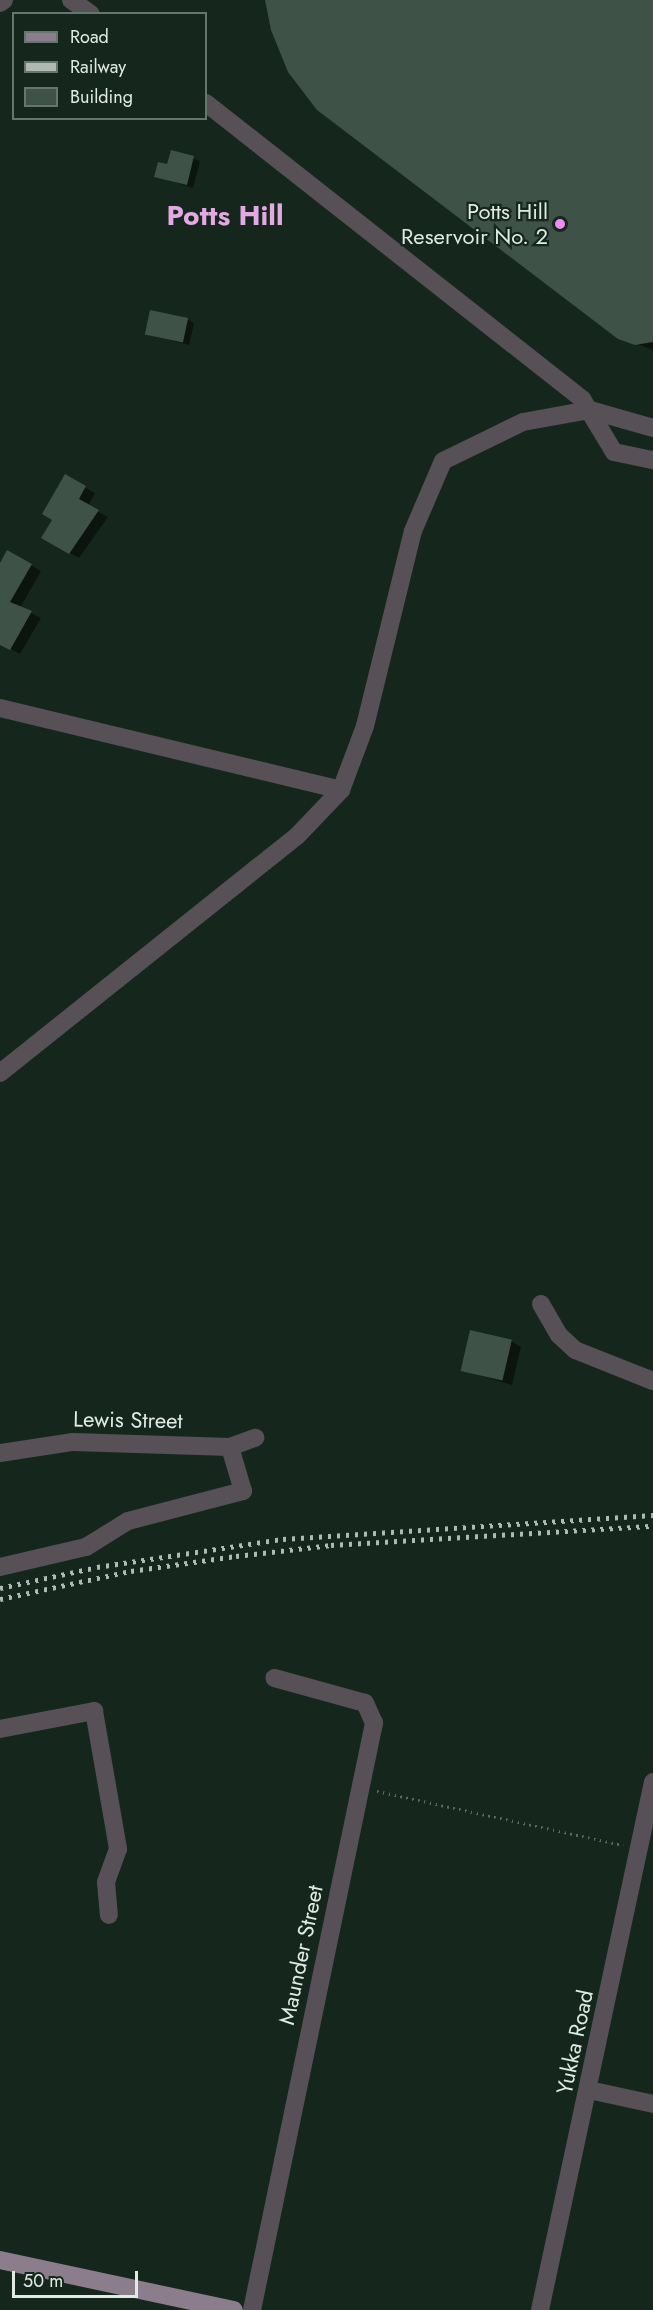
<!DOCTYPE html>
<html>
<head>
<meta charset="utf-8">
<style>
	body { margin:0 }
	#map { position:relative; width:653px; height:2310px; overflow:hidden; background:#15271d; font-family:Jost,sans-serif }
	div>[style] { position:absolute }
	.shadow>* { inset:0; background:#0007 }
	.building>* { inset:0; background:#3e5247; transform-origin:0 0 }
	.path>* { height:3px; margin-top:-1.5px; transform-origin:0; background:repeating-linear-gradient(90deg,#596960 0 1.5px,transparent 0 6px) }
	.minor>* { height:18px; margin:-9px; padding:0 9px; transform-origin:9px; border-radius:9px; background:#575057 }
	.major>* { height:18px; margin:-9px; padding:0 9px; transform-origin:9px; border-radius:9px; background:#8b7d8b }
	.rail>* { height:4.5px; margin-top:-2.25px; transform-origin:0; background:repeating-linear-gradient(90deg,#aebab3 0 3px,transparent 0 9px) }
	.dots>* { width:16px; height:16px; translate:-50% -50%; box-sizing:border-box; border:3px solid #15271d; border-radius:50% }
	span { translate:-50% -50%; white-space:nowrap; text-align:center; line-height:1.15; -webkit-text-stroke:4.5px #15271d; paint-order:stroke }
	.poi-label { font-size:22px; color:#dfeae4 }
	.right { translate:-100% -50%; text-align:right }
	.street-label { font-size:22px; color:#dfeae4 }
	.district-label { font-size:28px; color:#e2a9e3; font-weight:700 }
	.legend { position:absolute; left:12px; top:12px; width:195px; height:108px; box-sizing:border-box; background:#15271d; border:2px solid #66756d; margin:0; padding:8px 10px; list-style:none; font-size:18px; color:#dfeae4 }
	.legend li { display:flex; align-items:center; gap:12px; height:30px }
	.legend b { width:30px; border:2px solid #66756d }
	.scale { position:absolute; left:12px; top:2271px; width:126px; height:27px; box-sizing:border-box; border:3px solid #dfeae4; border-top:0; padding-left:8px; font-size:18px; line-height:21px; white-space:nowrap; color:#dfeae4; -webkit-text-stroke:4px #15271d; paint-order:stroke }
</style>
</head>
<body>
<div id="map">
	<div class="shadow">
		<div style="clip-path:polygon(267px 0,653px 0,653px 350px,619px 337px)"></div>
		<div style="clip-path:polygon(172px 151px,200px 161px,193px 188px,156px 176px,168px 166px)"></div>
		<div style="clip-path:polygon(187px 319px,194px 323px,189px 345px,146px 334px)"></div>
		<div style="clip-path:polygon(65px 476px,95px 493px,88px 506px,108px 517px,79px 558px,43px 538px,54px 520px)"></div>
		<div style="clip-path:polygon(8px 552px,41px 571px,20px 608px,41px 618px,20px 654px,0 643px,0 566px)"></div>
		<div style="clip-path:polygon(511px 1341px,521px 1347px,512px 1385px,462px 1370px)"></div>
	</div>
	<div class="building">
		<div style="clip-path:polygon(265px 0,653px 0,653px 342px,635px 345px,618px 339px,317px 110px,288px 72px,271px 30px)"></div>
		<div style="clip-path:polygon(171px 150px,194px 156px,187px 185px,154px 177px,158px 162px,167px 164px)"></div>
		<div style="left:150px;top:310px;width:39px;height:25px;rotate:12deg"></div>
		<div style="clip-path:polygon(65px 474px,86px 486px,79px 499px,99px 510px,69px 554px,41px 538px,52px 520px,42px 514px)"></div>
		<div style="clip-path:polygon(7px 550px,32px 564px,10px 602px,32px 611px,10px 650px,0 645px,0 563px)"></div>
		<div style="left:470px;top:1330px;width:43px;height:42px;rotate:13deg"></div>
	</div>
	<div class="path">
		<div style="left:377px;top:1791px;width:252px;rotate:12.4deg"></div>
	</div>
	<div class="minor">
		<div style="left:71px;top:0;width:24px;rotate:35deg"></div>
		<div style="left:0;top:3px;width:5px;rotate:-37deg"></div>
		<div style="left:206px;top:103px;width:479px;rotate:38.2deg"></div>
		<div style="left:582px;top:399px;width:62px;rotate:58.9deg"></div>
		<div style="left:614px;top:452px;width:40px;rotate:12deg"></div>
		<div style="left:0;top:708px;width:351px;rotate:13.5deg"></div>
		<div style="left:0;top:1073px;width:380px;rotate:-38.6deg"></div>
		<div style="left:297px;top:836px;width:64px;rotate:-46.3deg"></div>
		<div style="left:341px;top:790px;width:68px;rotate:-69.4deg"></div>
		<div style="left:365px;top:726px;width:201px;rotate:-76.2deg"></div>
		<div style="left:413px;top:531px;width:76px;rotate:-66.8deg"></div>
		<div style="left:443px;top:461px;width:89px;rotate:-26deg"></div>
		<div style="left:523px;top:422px;width:68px;rotate:-10.2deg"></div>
		<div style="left:590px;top:410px;width:66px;rotate:15.9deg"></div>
		<div style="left:541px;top:1304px;width:36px;rotate:60deg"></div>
		<div style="left:559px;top:1335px;width:22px;rotate:43deg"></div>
		<div style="left:575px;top:1350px;width:84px;rotate:21.7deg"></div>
		<div style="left:0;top:1453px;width:74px;rotate:-8.6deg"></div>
		<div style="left:73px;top:1442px;width:157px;rotate:1.8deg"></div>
		<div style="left:230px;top:1447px;width:27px;rotate:-20deg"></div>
		<div style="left:0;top:1567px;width:88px;rotate:-13.1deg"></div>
		<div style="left:86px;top:1547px;width:49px;rotate:-31.8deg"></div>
		<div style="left:128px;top:1521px;width:119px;rotate:-14.6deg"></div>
		<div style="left:243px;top:1491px;width:46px;rotate:-106.5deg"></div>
		<div style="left:0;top:1729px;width:96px;rotate:-10.8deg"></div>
		<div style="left:94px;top:1711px;width:140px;rotate:80.1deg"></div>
		<div style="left:118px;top:1849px;width:35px;rotate:110deg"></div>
		<div style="left:106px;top:1882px;width:33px;rotate:85deg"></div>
		<div style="left:589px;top:2090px;width:66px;rotate:12.3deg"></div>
		<div style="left:252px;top:2310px;width:600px;rotate:-78.26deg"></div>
		<div style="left:374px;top:1723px;width:22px;rotate:-114deg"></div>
		<div style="left:365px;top:1703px;width:94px;rotate:-164.6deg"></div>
		<div style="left:540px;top:2310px;width:540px;rotate:-77.92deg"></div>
	</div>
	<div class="major">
		<div style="left:0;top:2260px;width:239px;rotate:12.1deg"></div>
	</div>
	<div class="rail">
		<div style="left:0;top:1588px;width:99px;rotate:-12.2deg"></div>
		<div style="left:97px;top:1567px;width:188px;rotate:-8.6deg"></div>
		<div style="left:283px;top:1539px;width:371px;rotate:-3.7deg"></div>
		<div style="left:0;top:1599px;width:134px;rotate:-12.1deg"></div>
		<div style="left:131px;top:1571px;width:106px;rotate:-8.1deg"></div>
		<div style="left:236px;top:1556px;width:96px;rotate:-6.6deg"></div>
		<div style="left:331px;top:1545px;width:323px;rotate:-3.4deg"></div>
	</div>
	<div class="dots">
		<div style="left:560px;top:224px;background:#f18af4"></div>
	</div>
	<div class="poi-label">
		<span class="right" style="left:548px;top:224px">Potts Hill<br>Reservoir No. 2</span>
	</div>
	<div class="street-label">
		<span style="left:128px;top:1420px;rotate:1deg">Lewis Street</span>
		<span style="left:301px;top:1955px;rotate:-78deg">Maunder Street</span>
		<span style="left:575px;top:2042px;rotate:-78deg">Yukka Road</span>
	</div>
	<div class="district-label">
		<span style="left:225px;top:216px">Potts Hill</span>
	</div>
	<ul class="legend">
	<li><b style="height:8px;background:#8b7d8b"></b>Road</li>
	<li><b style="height:8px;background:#aebab3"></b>Railway</li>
	<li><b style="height:16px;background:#3e5247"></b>Building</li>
	</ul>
	<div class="scale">50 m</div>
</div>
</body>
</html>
